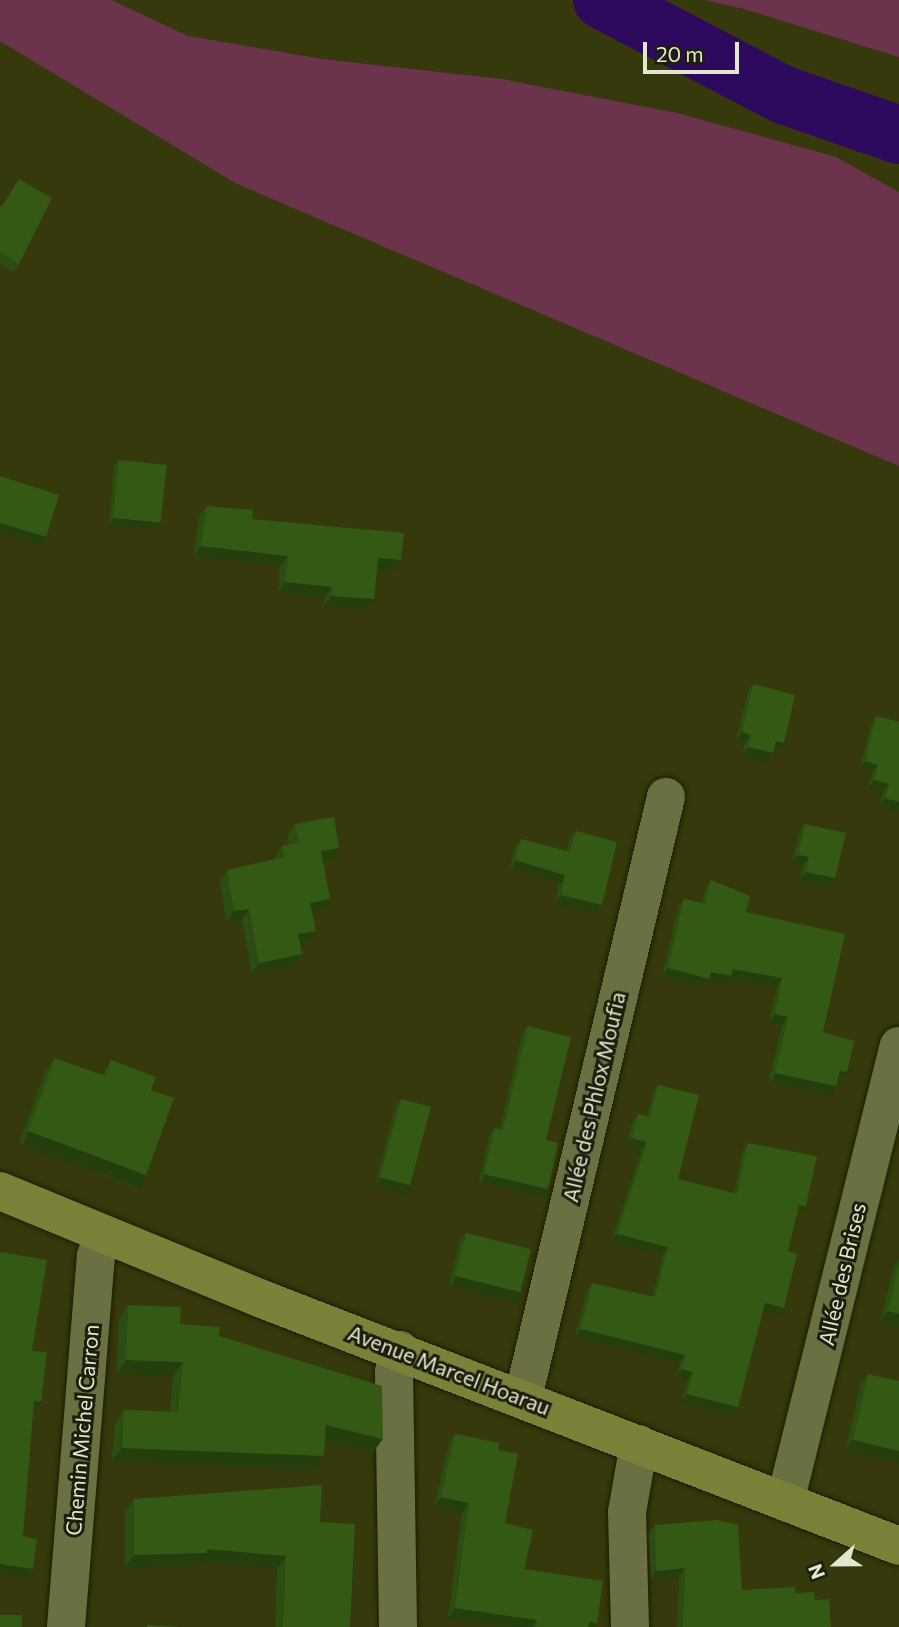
<!DOCTYPE html>
<html>
<head>
<meta charset="utf-8">
<style>
	body { margin:0 }
	#map { position:relative; width:899px; height:1627px; overflow:hidden; background:#35390b; font-family:Commissioner,sans-serif }
	div>[style] { position:absolute }
	.green>* { inset:0; background:#6b344c }
	.river>* { height:58px; margin:-29px; padding:0 29px; transform-origin:29px; border-radius:29px; background:#2e0a5f }
	.roads { filter:drop-shadow(0 0 2px #1d1f00) drop-shadow(0 0 2px #1d1f00) }
	.minor>* { height:38px; margin:-19px; padding:0 19px; transform-origin:19px; border-radius:19px; background:#6b7043 }
	.major>* { height:38px; margin:-19px; padding:0 19px; transform-origin:19px; border-radius:19px; background:#7b8138 }
	.wall>* { inset:0; background:#2c4d11 }
	.shaded-wall>* { inset:0; background:#243e0e; transform-origin:0 0 }
	.building>* { inset:0; background:#335914; transform-origin:0 0 }
	span { translate:-50% -50%; white-space:nowrap; text-align:center; line-height:1.15; -webkit-text-stroke:6px #1d1f0c; paint-order:stroke }
	.street-label { font-size:21px; color:#e3e7cf }
	.north { position:absolute; left:801px; top:1529px; width:70px; height:70px; -webkit-text-stroke:5px #1d1f0c; paint-order:stroke; rotate:249deg; font-size:19px; font-weight:700; line-height:28px; text-align:center; color:#e3e7cf }
	.north::after { content:''; display:block; margin:auto; width:24px; height:32px; background:#e3e7cf; clip-path:polygon(50% 0,100% 100%,50% 72%,0 100%) }
	.scale { position:absolute; left:643px; top:42px; width:96px; height:32px; box-sizing:border-box; border:4px solid #e3e7cf; border-top:0; padding-left:9px; font-size:21px; line-height:24px; white-space:nowrap; color:#e3e7cf; -webkit-text-stroke:5px #1d1f0c; paint-order:stroke }
</style>
</head>
<body>
<div id="map">
	<div class="green">
		<div style="clip-path:polygon(0 0,111px 0,188px 36px,322px 59px,502px 79px,677px 113px,836px 157px,899px 192px,899px 466px,237px 184px,0 41px)"></div>
		<div style="clip-path:polygon(705px 0,899px 0,899px 57px,744px 9px)"></div>
	</div>
	<div class="river">
		<div style="left:602px;top:0;width:205px;rotate:27.6deg"></div>
		<div style="left:784px;top:95px;width:122px;rotate:19.2deg"></div>
	</div>
	<div class="roads">
		<div class="minor">
			<div style="left:523px;top:1398px;width:618px;rotate:-76.62deg"></div>
			<div style="left:785px;top:1502px;width:470px;rotate:-76deg"></div>
			<div style="left:66px;top:1627px;width:372px;rotate:-85.4deg"></div>
			<div style="left:96px;top:1256px;width:22px;rotate:-72deg"></div>
			<div style="left:398px;top:1627px;width:255px;rotate:-90.9deg"></div>
			<div style="left:394px;top:1372px;width:23px;rotate:-75deg"></div>
			<div style="left:630px;top:1627px;width:115px;rotate:-91.5deg"></div>
			<div style="left:627px;top:1512px;width:69px;rotate:-80deg"></div>
		</div>
		<div class="major">
			<div style="left:0;top:1191px;width:283px;rotate:22.4deg"></div>
			<div style="left:262px;top:1299px;width:683px;rotate:21.19deg"></div>
		</div>
	</div>
	<div class="wall">
		<div style="clip-path:polygon(19px 179px,19px 264px,13px 272px,0 264px,0 206px,1px 207px)"></div>
		<div style="clip-path:polygon(119px 460px,161px 522px,157px 529px,109px 525px,114px 466px)"></div>
		<div style="clip-path:polygon(207px 506px,252px 519px,394px 571px,377px 569px,374px 599px,367px 610px,324px 606px,325px 598px,278px 593px,280px 566px,194px 556px,199px 516px)"></div>
		<div style="clip-path:polygon(753px 684px,778px 751px,774px 750px,767px 762px,742px 755px,745px 743px,736px 741px,747px 693px)"></div>
		<div style="clip-path:polygon(876px 716px,899px 722px,899px 811px,880px 806px,883px 792px,868px 788px,872px 773px,860px 769px,871px 724px)"></div>
		<div style="clip-path:polygon(295px 824px,332px 859px,323px 860px,330px 899px,322px 910px,312px 912px,316px 931px,308px 942px,300px 943px,302px 954px,294px 965px,252px 974px,242px 920px,226px 922px,220px 881px,227px 870px,275px 859px,275px 857px,282px 846px,289px 845px,288px 835px)"></div>
		<div style="clip-path:polygon(805px 824px,829px 887px,800px 880px,803px 866px,792px 863px,799px 833px)"></div>
		<div style="clip-path:polygon(576px 831px,596px 913px,555px 903px,559px 883px,510px 868px,515px 847px,521px 839px,567px 851px,570px 839px)"></div>
		<div style="clip-path:polygon(711px 880px,746px 912px,823px 1032px,847px 1072px,841px 1080px,838px 1080px,836px 1086px,830px 1094px,769px 1081px,782px 1025px,769px 1022px,777px 987px,730px 979px,725px 985px,707px 981px,703px 987px,662px 977px,678px 907px,684px 899px,702px 903px,705px 889px)"></div>
		<div style="clip-path:polygon(528px 1026px,546px 1140px,542px 1197px,479px 1182px,489px 1136px,495px 1128px,500px 1129px,522px 1034px)"></div>
		<div style="clip-path:polygon(55px 1058px,102px 1075px,111px 1060px,151px 1090px,137px 1188px,19px 1143px,46px 1070px)"></div>
		<div style="clip-path:polygon(658px 1085px,678px 1179px,734px 1193px,743px 1150px,748px 1143px,801px 1214px,797px 1213px,788px 1251px,784px 1308px,779px 1315px,763px 1311px,738px 1407px,733px 1415px,681px 1402px,688px 1379px,676px 1377px,680px 1362px,575px 1337px,587px 1290px,592px 1283px,652px 1297px,663px 1254px,611px 1241px,642px 1149px,627px 1145px,632px 1122px,638px 1114px,647px 1116px,653px 1093px)"></div>
		<div style="clip-path:polygon(401px 1099px,411px 1185px,405px 1194px,375px 1186px,395px 1107px)"></div>
		<div style="clip-path:polygon(466px 1233px,520px 1292px,514px 1301px,449px 1285px,460px 1241px)"></div>
		<div style="clip-path:polygon(899px 1259px,899px 1326px,880px 1321px,894px 1267px)"></div>
		<div style="clip-path:polygon(128px 1305px,180px 1324px,219px 1336px,373px 1452px,325px 1440px,324px 1456px,315px 1470px,112px 1461px,115px 1423px,124px 1410px,170px 1412px,173px 1376px,117px 1374px,119px 1318px)"></div>
		<div style="clip-path:polygon(868px 1374px,899px 1381px,845px 1450px,861px 1384px)"></div>
		<div style="clip-path:polygon(455px 1434px,498px 1450px,505px 1523px,524px 1569px,594px 1627px,512px 1627px,448px 1618px,462px 1513px,434px 1507px,449px 1443px)"></div>
		<div style="clip-path:polygon(134px 1499px,320px 1522px,350px 1627px,275px 1627px,277px 1569px,201px 1561px,198px 1565px,125px 1568px,125px 1511px)"></div>
		<div style="clip-path:polygon(655px 1525px,742px 1590px,795px 1593px,815px 1600px,831px 1627px,677px 1627px,679px 1577px,651px 1579px,649px 1533px)"></div>
	</div>
	<div class="shaded-wall">
		<div style="clip-path:polygon(114px 518px,161px 522px,157px 529px,109px 525px)"></div>
		<div style="clip-path:polygon(0 523px,46px 537px,41px 545px,0 532px)"></div>
		<div style="clip-path:polygon(201px 546px,288px 556px,280px 566px,194px 556px)"></div>
		<div style="clip-path:polygon(378px 558px,401px 560px,394px 571px,370px 568px)"></div>
		<div style="clip-path:polygon(285px 582px,332px 587px,325px 598px,278px 593px)"></div>
		<div style="clip-path:polygon(332px 596px,374px 599px,367px 610px,324px 606px)"></div>
		<div style="clip-path:polygon(742px 732px,751px 735px,745px 743px,736px 741px)"></div>
		<div style="clip-path:polygon(776px 741px,784px 743px,778px 751px,770px 749px)"></div>
		<div style="clip-path:polygon(748px 747px,773px 753px,767px 762px,742px 755px)"></div>
		<div style="clip-path:polygon(865px 761px,878px 765px,872px 773px,860px 769px)"></div>
		<div style="clip-path:polygon(874px 780px,889px 784px,883px 792px,868px 788px)"></div>
		<div style="clip-path:polygon(885px 798px,899px 802px,899px 811px,880px 806px)"></div>
		<div style="clip-path:polygon(339px 848px,332px 859px,314px 862px,321px 851px)"></div>
		<div style="clip-path:polygon(798px 855px,809px 857px,803px 866px,792px 863px)"></div>
		<div style="left:515px;top:860px;width:52px;height:9px;rotate:17deg"></div>
		<div style="clip-path:polygon(806px 872px,835px 878px,829px 887px,800px 880px)"></div>
		<div style="clip-path:polygon(561px 895px,602px 905px,596px 913px,555px 903px)"></div>
		<div style="clip-path:polygon(330px 899px,322px 910px,303px 914px,310px 903px)"></div>
		<div style="clip-path:polygon(249px 909px,242px 920px,226px 922px,234px 911px)"></div>
		<div style="clip-path:polygon(316px 931px,308px 942px,291px 945px,298px 934px)"></div>
		<div style="clip-path:polygon(302px 954px,294px 965px,252px 974px,259px 963px)"></div>
		<div style="clip-path:polygon(668px 968px,711px 972px,733px 969px,782px 978px,777px 987px,730px 979px,725px 985px,707px 981px,703px 987px,662px 977px)"></div>
		<div style="clip-path:polygon(775px 1014px,788px 1017px,782px 1025px,769px 1022px)"></div>
		<div style="clip-path:polygon(840px 1071px,847px 1072px,841px 1080px,834px 1079px)"></div>
		<div style="left:775px;top:1073px;width:62px;height:10px;rotate:12deg"></div>
		<div style="left:28px;top:1131px;width:126px;height:15px;rotate:20deg"></div>
		<div style="clip-path:polygon(632px 1138px,647px 1142px,642px 1149px,627px 1145px)"></div>
		<div style="left:484px;top:1174px;width:66px;height:9px;rotate:13deg"></div>
		<div style="clip-path:polygon(381px 1177px,411px 1185px,405px 1194px,375px 1186px)"></div>
		<div style="clip-path:polygon(799px 1205px,806px 1206px,801px 1214px,794px 1212px)"></div>
		<div style="clip-path:polygon(617px 1234px,668px 1247px,663px 1254px,611px 1241px)"></div>
		<div style="left:455px;top:1276px;width:67px;height:11px;rotate:14deg"></div>
		<div style="clip-path:polygon(765px 1303px,784px 1308px,779px 1315px,760px 1311px)"></div>
		<div style="clip-path:polygon(888px 1311px,899px 1314px,899px 1326px,880px 1321px)"></div>
		<div style="clip-path:polygon(581px 1329px,685px 1355px,680px 1362px,575px 1337px)"></div>
		<div style="clip-path:polygon(126px 1360px,183px 1362px,173px 1376px,117px 1374px)"></div>
		<div style="clip-path:polygon(682px 1369px,693px 1372px,688px 1379px,676px 1377px)"></div>
		<div style="clip-path:polygon(687px 1394px,738px 1407px,733px 1415px,681px 1402px)"></div>
		<div style="clip-path:polygon(34px 1401px,41px 1402px,35px 1410px,29px 1409px)"></div>
		<div style="clip-path:polygon(326px 1425px,383px 1439px,373px 1452px,317px 1438px)"></div>
		<div style="clip-path:polygon(853px 1440px,899px 1451px,899px 1463px,845px 1450px)"></div>
		<div style="clip-path:polygon(122px 1448px,324px 1456px,315px 1470px,112px 1461px)"></div>
		<div style="clip-path:polygon(441px 1497px,469px 1503px,462px 1513px,434px 1507px)"></div>
		<div style="clip-path:polygon(207px 1549px,286px 1556px,277px 1569px,201px 1561px,198px 1565px,125px 1568px,134px 1555px)"></div>
		<div style="clip-path:polygon(0 1564px,33px 1569px,27px 1577px,0 1573px)"></div>
		<div style="clip-path:polygon(685px 1568px,679px 1577px,651px 1579px,656px 1571px)"></div>
		<div style="clip-path:polygon(455px 1608px,537px 1620px,532px 1627px,512px 1627px,448px 1618px)"></div>
		<div style="clip-path:polygon(590px 1622px,597px 1623px,594px 1627px,586px 1627px)"></div>
	</div>
	<div class="building">
		<div style="clip-path:polygon(19px 179px,52px 198px,19px 264px,0 252px,0 206px,2px 207px)"></div>
		<div style="left:119px;top:460px;width:48px;height:58px;rotate:6deg"></div>
		<div style="clip-path:polygon(0 476px,59px 495px,46px 537px,0 523px)"></div>
		<div style="clip-path:polygon(207px 506px,253px 510px,252px 519px,404px 533px,401px 560px,378px 558px,374px 599px,332px 596px,332px 587px,285px 582px,288px 556px,201px 546px)"></div>
		<div style="clip-path:polygon(753px 684px,795px 695px,784px 743px,776px 741px,773px 753px,748px 747px,751px 735px,742px 732px)"></div>
		<div style="clip-path:polygon(876px 716px,899px 722px,899px 802px,885px 798px,889px 784px,874px 780px,878px 765px,865px 761px)"></div>
		<div style="clip-path:polygon(334px 817px,339px 848px,321px 851px,330px 899px,310px 903px,316px 931px,298px 934px,302px 954px,259px 963px,249px 909px,234px 911px,227px 870px,285px 857px,282px 846px,299px 843px,295px 824px)"></div>
		<div style="clip-path:polygon(805px 824px,846px 833px,835px 878px,806px 872px,809px 857px,798px 855px)"></div>
		<div style="clip-path:polygon(576px 831px,617px 842px,602px 905px,561px 895px,565px 875px,515px 860px,521px 839px,570px 852px)"></div>
		<div style="clip-path:polygon(711px 880px,750px 896px,746px 912px,845px 934px,823px 1032px,854px 1041px,847px 1072px,840px 1071px,836px 1086px,775px 1073px,788px 1017px,775px 1014px,782px 978px,733px 969px,731px 976px,711px 972px,709px 979px,668px 968px,684px 899px,705px 904px)"></div>
		<div style="clip-path:polygon(528px 1026px,571px 1037px,546px 1140px,558px 1143px,548px 1189px,484px 1174px,495px 1128px,503px 1130px)"></div>
		<div style="clip-path:polygon(55px 1058px,105px 1076px,111px 1060px,156px 1077px,151px 1090px,174px 1098px,146px 1175px,28px 1131px)"></div>
		<div style="clip-path:polygon(658px 1085px,699px 1095px,678px 1179px,737px 1194px,748px 1143px,817px 1156px,806px 1206px,799px 1205px,788px 1251px,797px 1254px,784px 1308px,765px 1303px,738px 1407px,687px 1394px,693px 1372px,682px 1369px,685px 1355px,581px 1329px,592px 1283px,655px 1297px,668px 1247px,617px 1234px,647px 1142px,632px 1138px,638px 1114px,650px 1117px)"></div>
		<div style="left:401px;top:1099px;width:31px;height:81px;rotate:15deg"></div>
		<div style="left:466px;top:1233px;width:67px;height:44px;rotate:14deg"></div>
		<div style="clip-path:polygon(0 1252px,47px 1260px,32px 1351px,47px 1352px,41px 1402px,34px 1401px,23px 1536px,37px 1539px,33px 1569px,0 1564px)"></div>
		<div style="clip-path:polygon(899px 1264px,899px 1314px,888px 1311px)"></div>
		<div style="clip-path:polygon(128px 1305px,181px 1307px,180px 1324px,220px 1327px,219px 1336px,382px 1386px,383px 1439px,326px 1425px,324px 1456px,122px 1448px,124px 1410px,178px 1412px,183px 1362px,126px 1360px)"></div>
		<div style="clip-path:polygon(868px 1374px,899px 1381px,899px 1451px,853px 1440px)"></div>
		<div style="clip-path:polygon(455px 1434px,500px 1443px,498px 1450px,518px 1454px,505px 1523px,533px 1530px,524px 1569px,603px 1581px,597px 1623px,590px 1622px,588px 1627px,536px 1627px,537px 1620px,455px 1608px,469px 1503px,441px 1497px)"></div>
		<div style="clip-path:polygon(322px 1485px,320px 1522px,355px 1524px,350px 1627px,283px 1627px,286px 1556px,207px 1549px,207px 1553px,134px 1555px,134px 1499px)"></div>
		<div style="clip-path:polygon(717px 1520px,738px 1525px,742px 1590px,795px 1587px,795px 1593px,814px 1592px,815px 1600px,829px 1599px,831px 1627px,683px 1627px,685px 1568px,656px 1571px,655px 1525px)"></div>
		<div style="left:22px;top:1615px;width:12px;height:22px;rotate:90deg"></div>
		<div style="clip-path:polygon(147px 1625px,180px 1627px,147px 1627px)"></div>
	</div>
	<div class="street-label">
		<span style="left:594px;top:1097px;rotate:-77deg">Allée des Phlox Moufia</span>
		<span style="left:842px;top:1274px;rotate:-77deg">Allée des Brises</span>
		<span style="left:449px;top:1370px;rotate:21deg">Avenue Marcel Hoarau</span>
		<span style="left:82px;top:1430px;rotate:-85deg">Chemin Michel Carron</span>
	</div>
	<div class="north">N</div>
	<div class="scale">20 m</div>
</div>
</body>
</html>
